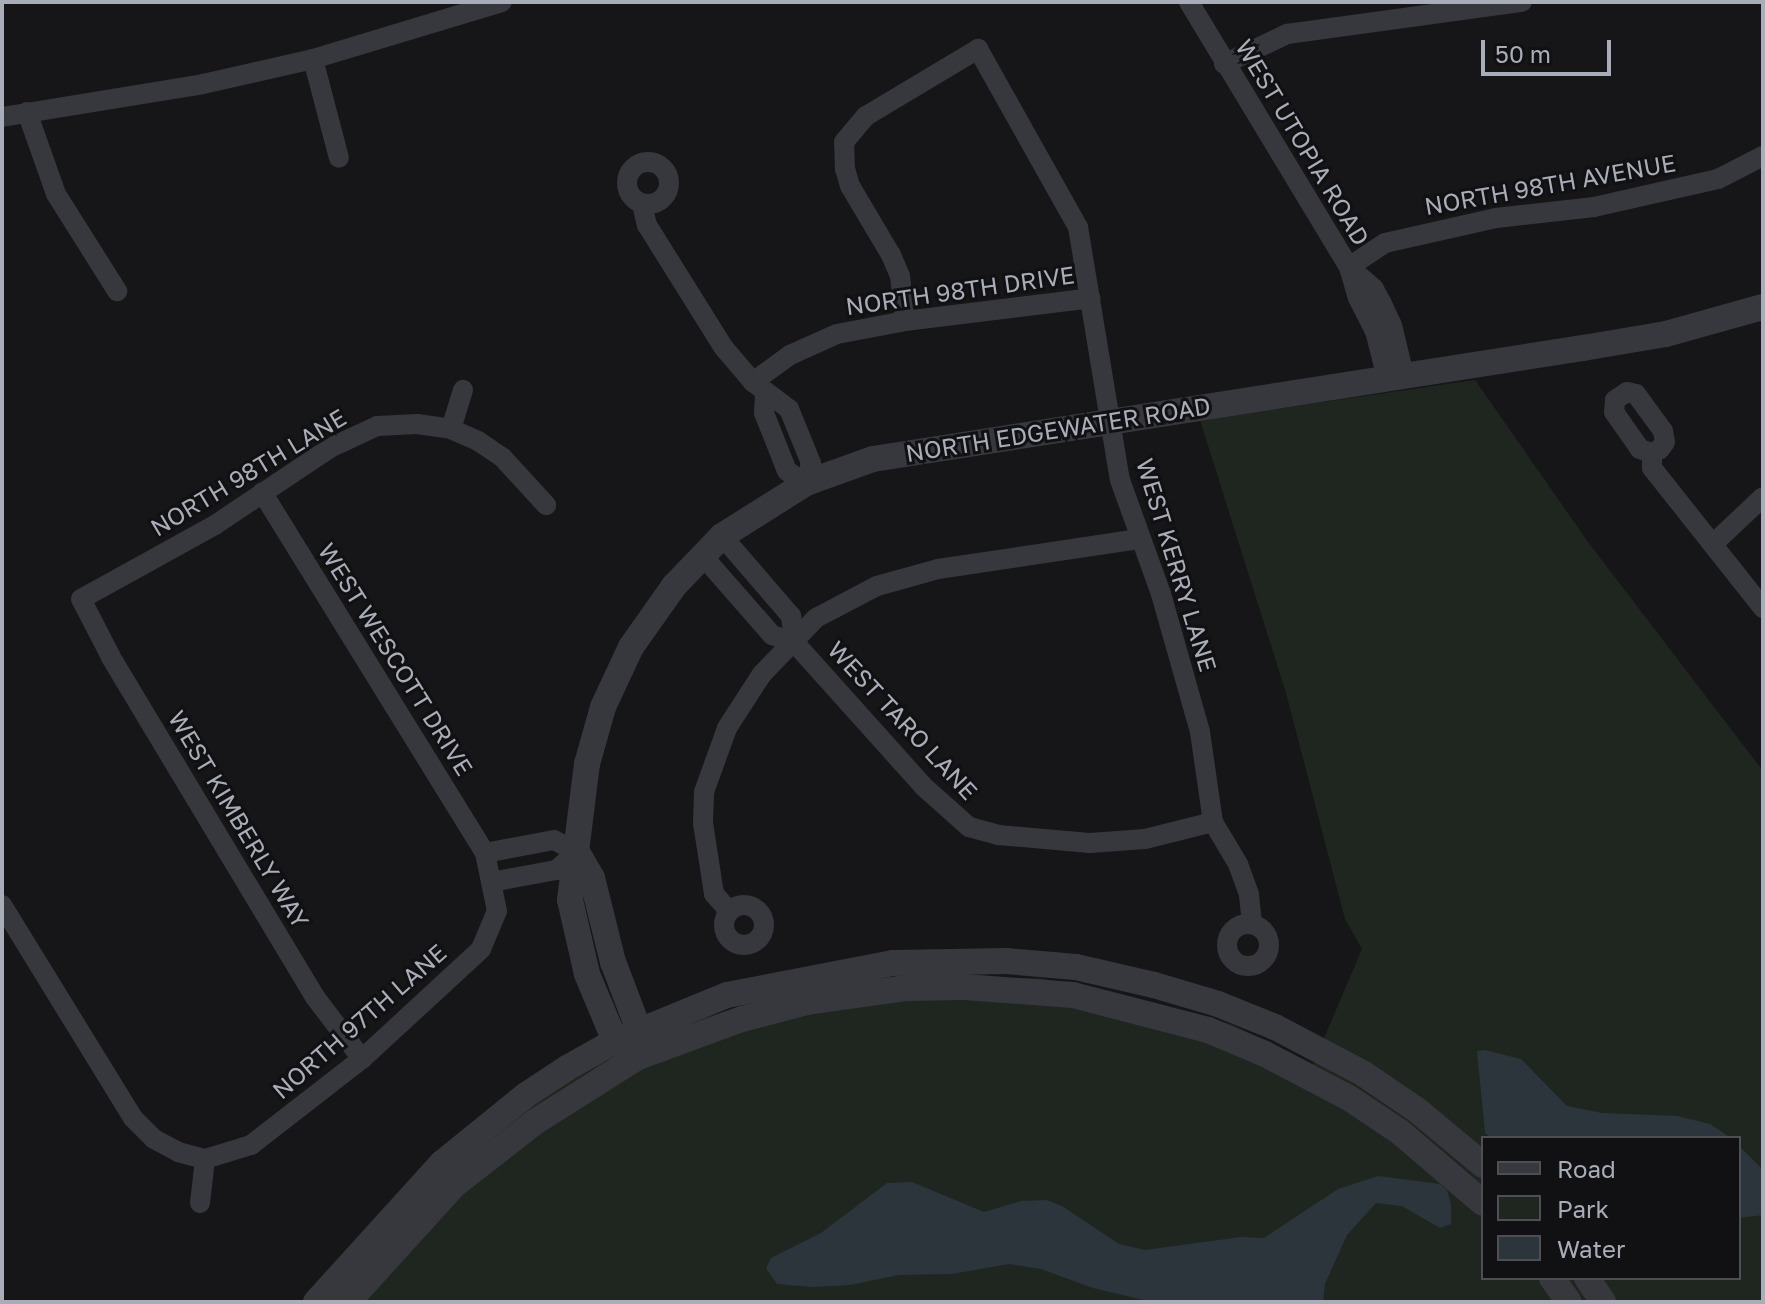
<!DOCTYPE html>
<html>
<head>
<meta charset="utf-8">
<style>
	body { margin:0 }
	#map { position:relative; width:1765px; height:1304px; overflow:hidden; background:#161618; font-family:"Golos Text",sans-serif }
	div>[style] { position:absolute }
	.green>* { inset:0; background:#1e261f }
	.water>* { inset:0; background:#2c353c }
	.minor>* { height:20px; margin:-10px; padding:0 10px; transform-origin:10px; border-radius:10px; background:#37383d }
	.minor>.ring { margin:-10px; padding:0; box-sizing:content-box; background:none; border:20px solid #37383d; border-radius:50% }
	.tertiary>* { height:26px; margin:-13px; padding:0 13px; transform-origin:13px; border-radius:13px; background:#37383d }
	span { translate:-50% -50%; white-space:nowrap; text-align:center; line-height:1.15; -webkit-text-stroke:6px #111113; paint-order:stroke }
	.street-label { font-size:24px; color:#a8adb8 }
	.frame { position:absolute; inset:0; border:4px solid #a8adb8; pointer-events:none }
	.legend { position:absolute; left:1481px; top:1136px; width:260px; height:144px; box-sizing:border-box; background:#111113; border:2px solid #4d4f55; margin:0; padding:10px 14px; list-style:none; font-size:24px; color:#a8adb8 }
	.legend li { display:flex; align-items:center; gap:16px; height:40px }
	.legend b { width:40px; border:2px solid #4d4f55 }
	.scale { position:absolute; left:1481px; top:40px; width:130px; height:36px; box-sizing:border-box; border:4px solid #a8adb8; border-top:0; padding-left:10px; font-size:24px; line-height:28px; white-space:nowrap; color:#a8adb8; -webkit-text-stroke:6px #111113; paint-order:stroke }
</style>
</head>
<body>
<div id="map">
	<div class="green">
		<div style="clip-path:polygon(evenodd,1475px 380px,1588px 542px,1763px 771px,1763px 1302px,329px 1302px,483px 1146px,539px 1100px,632px 1043px,899px 981px,1040px 978px,1125px 995px,1231px 1024px,1313px 1064px,1362px 949px,1345px 919px,1286px 693px,1200px 420px,1475px 380px,1483px 1138px,1739px 1138px,1739px 1278px,1483px 1278px,1483px 1138px)"></div>
	</div>
	<div class="water">
		<div style="clip-path:polygon(1485px 1050px,1521px 1059px,1567px 1106px,1602px 1113px,1677px 1116px,1710px 1124px,1731px 1138px,1491px 1138px,1485px 1133px,1477px 1051px)"></div>
		<div style="clip-path:polygon(1739px 1146px,1763px 1170px,1763px 1215px,1739px 1218px)"></div>
		<div style="clip-path:polygon(1378px 1176px,1440px 1184px,1447px 1190px,1451px 1204px,1451px 1224px,1440px 1228px,1402px 1206px,1376px 1203px,1347px 1235px,1325px 1284px,1323px 1302px,1152px 1302px,1093px 1288px,1041px 1269px,1009px 1264px,952px 1274px,899px 1275px,850px 1285px,814px 1287px,777px 1284px,766px 1268px,771px 1258px,821px 1233px,887px 1183px,912px 1182px,984px 1212px,1021px 1201px,1047px 1200px,1062px 1206px,1119px 1244px,1145px 1250px,1241px 1237px,1264px 1238px,1338px 1189px)"></div>
	</div>
	<div class="minor">
		<div style="left:1189px;top:2px;width:310px;rotate:58.9deg"></div>
		<div style="left:1349px;top:267px;width:32px;rotate:74deg"></div>
		<div style="left:1358px;top:298px;width:37px;rotate:63deg"></div>
		<div style="left:1375px;top:331px;width:49px;rotate:75.7deg"></div>
		<div style="left:313px;top:59px;width:102px;rotate:75.3deg"></div>
		<div style="left:1224px;top:64px;width:70px;rotate:-25.5deg"></div>
		<div style="left:1287px;top:34px;width:237px;rotate:-7.8deg"></div>
		<div style="left:27px;top:112px;width:87px;rotate:70.5deg"></div>
		<div style="left:56px;top:194px;width:115px;rotate:57.8deg"></div>
		<div style="left:2px;top:117px;width:204px;rotate:-9.3deg"></div>
		<div style="left:203px;top:84px;width:113px;rotate:-12.8deg"></div>
		<div style="left:313px;top:59px;width:197px;rotate:-16.8deg"></div>
		<div class="ring" style="left:627px;top:162px;width:22px;height:22px"></div>
		<div style="left:642px;top:204px;width:22px;rotate:77deg"></div>
		<div style="left:647px;top:225px;width:145px;rotate:58deg"></div>
		<div style="left:724px;top:348px;width:45px;rotate:49.5deg"></div>
		<div style="left:753px;top:382px;width:45px;rotate:36.9deg"></div>
		<div style="left:789px;top:409px;width:58px;rotate:67.8deg"></div>
		<div style="left:811px;top:463px;width:21px;rotate:104deg"></div>
		<div style="left:806px;top:483px;width:22px;rotate:-148deg"></div>
		<div style="left:787px;top:471px;width:62px;rotate:-111.6deg"></div>
		<div style="left:764px;top:413px;width:20px;rotate:-87deg"></div>
		<div style="left:1349px;top:267px;width:43px;rotate:-33.7deg"></div>
		<div style="left:1385px;top:243px;width:114px;rotate:-12.7deg"></div>
		<div style="left:1496px;top:218px;width:99px;rotate:-6.4deg"></div>
		<div style="left:1594px;top:207px;width:127px;rotate:-12.7deg"></div>
		<div style="left:1718px;top:179px;width:51px;rotate:-27.1deg"></div>
		<div style="left:1349px;top:267px;width:33px;rotate:41deg"></div>
		<div style="left:1374px;top:289px;width:17px;rotate:62deg"></div>
		<div style="left:1382px;top:304px;width:23px;rotate:65deg"></div>
		<div style="left:1392px;top:325px;width:51px;rotate:76.5deg"></div>
		<div style="left:905px;top:321px;width:45px;rotate:-96.3deg"></div>
		<div style="left:900px;top:276px;width:23px;rotate:-113deg"></div>
		<div style="left:891px;top:255px;width:80px;rotate:-120.7deg"></div>
		<div style="left:850px;top:186px;width:18px;rotate:-106deg"></div>
		<div style="left:845px;top:169px;width:27px;rotate:-92deg"></div>
		<div style="left:844px;top:142px;width:34px;rotate:-50deg"></div>
		<div style="left:866px;top:116px;width:131px;rotate:-30.9deg"></div>
		<div style="left:978px;top:49px;width:204px;rotate:60.7deg"></div>
		<div style="left:1078px;top:227px;width:256px;rotate:80.6deg"></div>
		<div style="left:1120px;top:480px;width:121px;rotate:70.2deg"></div>
		<div style="left:1161px;top:594px;width:143px;rotate:74.2deg"></div>
		<div style="left:1200px;top:732px;width:91px;rotate:81.8deg"></div>
		<div style="left:1213px;top:822px;width:49px;rotate:59.2deg"></div>
		<div style="left:1238px;top:864px;width:33px;rotate:70deg"></div>
		<div style="left:1249px;top:895px;width:29px;rotate:84deg"></div>
		<div style="left:753px;top:382px;width:46px;rotate:-36.1deg"></div>
		<div style="left:790px;top:355px;width:51px;rotate:-24.1deg"></div>
		<div style="left:837px;top:334px;width:69px;rotate:-10.8deg"></div>
		<div style="left:905px;top:321px;width:187px;rotate:-7deg"></div>
		<div style="left:1627px;top:392px;width:9px;rotate:13deg"></div>
		<div style="left:1636px;top:394px;width:46px;rotate:53.9deg"></div>
		<div style="left:1663px;top:431px;width:11px;rotate:80deg"></div>
		<div style="left:1665px;top:442px;width:9px;rotate:126deg"></div>
		<div style="left:1660px;top:449px;width:9px;rotate:153deg"></div>
		<div style="left:1652px;top:453px;width:13px;rotate:-162deg"></div>
		<div style="left:1640px;top:449px;width:45px;rotate:-125.1deg"></div>
		<div style="left:1614px;top:412px;width:12px;rotate:-85deg"></div>
		<div style="left:1615px;top:400px;width:14px;rotate:-34deg"></div>
		<div style="left:451px;top:429px;width:41px;rotate:-72.9deg"></div>
		<div style="left:1652px;top:453px;width:15px;rotate:90deg"></div>
		<div style="left:1652px;top:468px;width:179px;rotate:51.6deg"></div>
		<div style="left:722px;top:536px;width:106px;rotate:49.2deg"></div>
		<div style="left:791px;top:616px;width:26px;rotate:83deg"></div>
		<div style="left:1714px;top:543px;width:67px;rotate:-43.2deg"></div>
		<div style="left:702px;top:555px;width:106px;rotate:48.8deg"></div>
		<div style="left:772px;top:635px;width:23px;rotate:18deg"></div>
		<div style="left:794px;top:642px;width:193px;rotate:48.1deg"></div>
		<div style="left:923px;top:786px;width:62px;rotate:41.7deg"></div>
		<div style="left:969px;top:827px;width:30px;rotate:15deg"></div>
		<div style="left:998px;top:835px;width:92px;rotate:5deg"></div>
		<div style="left:1090px;top:843px;width:55px;rotate:-4.2deg"></div>
		<div style="left:1145px;top:839px;width:70px;rotate:-14deg"></div>
		<div style="left:485px;top:853px;width:70px;rotate:-10.7deg"></div>
		<div style="left:554px;top:840px;width:26px;rotate:28deg"></div>
		<div style="left:577px;top:852px;width:28px;rotate:139deg"></div>
		<div style="left:556px;top:870px;width:66px;rotate:169.5deg"></div>
		<div class="ring" style="left:724px;top:905px;width:20px;height:20px"></div>
		<div style="left:2px;top:905px;width:250px;rotate:58.4deg"></div>
		<div style="left:133px;top:1118px;width:30px;rotate:45deg"></div>
		<div style="left:154px;top:1139px;width:27px;rotate:28deg"></div>
		<div style="left:178px;top:1152px;width:28px;rotate:15deg"></div>
		<div style="left:205px;top:1159px;width:48px;rotate:-16.9deg"></div>
		<div style="left:251px;top:1145px;width:140px;rotate:-37.8deg"></div>
		<div style="left:362px;top:1059px;width:162px;rotate:-42.7deg"></div>
		<div style="left:481px;top:949px;width:41px;rotate:-67.2deg"></div>
		<div style="left:497px;top:911px;width:59px;rotate:-101.7deg"></div>
		<div style="left:485px;top:853px;width:424px;rotate:-121.7deg"></div>
		<div style="left:729px;top:911px;width:23px;rotate:-131deg"></div>
		<div style="left:714px;top:894px;width:72px;rotate:-98.8deg"></div>
		<div style="left:703px;top:823px;width:31px;rotate:-88deg"></div>
		<div style="left:704px;top:792px;width:68px;rotate:-70.2deg"></div>
		<div style="left:727px;top:728px;width:64px;rotate:-57.1deg"></div>
		<div style="left:762px;top:674px;width:78px;rotate:-46deg"></div>
		<div style="left:816px;top:618px;width:69px;rotate:-27.7deg"></div>
		<div style="left:877px;top:586px;width:63px;rotate:-15.6deg"></div>
		<div style="left:938px;top:569px;width:203px;rotate:-8.5deg"></div>
		<div class="ring" style="left:1227px;top:924px;width:22px;height:22px"></div>
		<div style="left:362px;top:1059px;width:78px;rotate:-127.2deg"></div>
		<div style="left:315px;top:997px;width:397px;rotate:-121deg"></div>
		<div style="left:111px;top:657px;width:65px;rotate:-117.3deg"></div>
		<div style="left:81px;top:599px;width:153px;rotate:-28.9deg"></div>
		<div style="left:215px;top:525px;width:138px;rotate:-33.8deg"></div>
		<div style="left:330px;top:448px;width:52px;rotate:-25.1deg"></div>
		<div style="left:377px;top:426px;width:40px;rotate:-2.9deg"></div>
		<div style="left:417px;top:424px;width:34px;rotate:8deg"></div>
		<div style="left:451px;top:429px;width:30px;rotate:24deg"></div>
		<div style="left:478px;top:441px;width:30px;rotate:34deg"></div>
		<div style="left:503px;top:458px;width:64px;rotate:47.5deg"></div>
		<div style="left:200px;top:1203px;width:44px;rotate:-83.5deg"></div>
	</div>
	<div class="tertiary">
		<div style="left:577px;top:852px;width:30px;rotate:60deg"></div>
		<div style="left:592px;top:878px;width:87px;rotate:76deg"></div>
		<div style="left:613px;top:962px;width:73px;rotate:69.1deg"></div>
		<div style="left:639px;top:1030px;width:16px;rotate:94deg"></div>
		<div style="left:638px;top:1057px;width:28px;rotate:-145deg"></div>
		<div style="left:615px;top:1041px;width:73px;rotate:-112.7deg"></div>
		<div style="left:587px;top:974px;width:76px;rotate:-102.9deg"></div>
		<div style="left:570px;top:900px;width:137px;rotate:-82.9deg"></div>
		<div style="left:587px;top:764px;width:59px;rotate:-74.3deg"></div>
		<div style="left:603px;top:707px;width:66px;rotate:-65deg"></div>
		<div style="left:631px;top:647px;width:75px;rotate:-54.8deg"></div>
		<div style="left:674px;top:586px;width:69px;rotate:-46.2deg"></div>
		<div style="left:722px;top:536px;width:99px;rotate:-32.2deg"></div>
		<div style="left:806px;top:483px;width:71px;rotate:-19.7deg"></div>
		<div style="left:873px;top:459px;width:719px;rotate:-8.89deg"></div>
		<div style="left:1583px;top:348px;width:84px;rotate:-9.6deg"></div>
		<div style="left:1666px;top:334px;width:101px;rotate:-15.6deg"></div>
		<div style="left:1552px;top:1278px;width:29px;rotate:55deg"></div>
		<div style="left:1587px;top:1278px;width:29px;rotate:56deg"></div>
		<div style="left:316px;top:1302px;width:188px;rotate:-47.8deg"></div>
		<div style="left:442px;top:1163px;width:108px;rotate:-39deg"></div>
		<div style="left:526px;top:1095px;width:49px;rotate:-33.4deg"></div>
		<div style="left:567px;top:1068px;width:55px;rotate:-29.4deg"></div>
		<div style="left:615px;top:1041px;width:121px;rotate:-22.3deg"></div>
		<div style="left:727px;top:995px;width:169px;rotate:-10.9deg"></div>
		<div style="left:893px;top:963px;width:113px;rotate:-1deg"></div>
		<div style="left:1006px;top:961px;width:70px;rotate:4.9deg"></div>
		<div style="left:1076px;top:967px;width:80px;rotate:13deg"></div>
		<div style="left:1154px;top:985px;width:67px;rotate:16.5deg"></div>
		<div style="left:1218px;top:1004px;width:61px;rotate:22deg"></div>
		<div style="left:1275px;top:1027px;width:101px;rotate:27.8deg"></div>
		<div style="left:1364px;top:1074px;width:64px;rotate:34.2deg"></div>
		<div style="left:1417px;top:1110px;width:86px;rotate:39.8deg"></div>
		<div style="left:348px;top:1302px;width:156px;rotate:-47.8deg"></div>
		<div style="left:453px;top:1186px;width:104px;rotate:-38deg"></div>
		<div style="left:535px;top:1122px;width:122px;rotate:-32.3deg"></div>
		<div style="left:638px;top:1057px;width:111px;rotate:-20.1deg"></div>
		<div style="left:742px;top:1019px;width:67px;rotate:-14.7deg"></div>
		<div style="left:807px;top:1002px;width:99px;rotate:-8.1deg"></div>
		<div style="left:905px;top:988px;width:59px;rotate:-1deg"></div>
		<div style="left:964px;top:987px;width:109px;rotate:4.2deg"></div>
		<div style="left:1073px;top:995px;width:139px;rotate:14.5deg"></div>
		<div style="left:1208px;top:1030px;width:60px;rotate:22.7deg"></div>
		<div style="left:1263px;top:1053px;width:97px;rotate:27.6deg"></div>
		<div style="left:1349px;top:1098px;width:61px;rotate:33.7deg"></div>
		<div style="left:1400px;top:1132px;width:109px;rotate:40.5deg"></div>
	</div>
	<div class="street-label">
		<span style="left:1303px;top:142px;rotate:59deg">WEST UTOPIA ROAD</span>
		<span style="left:1550px;top:184px;rotate:-10deg">NORTH 98TH AVENUE</span>
		<span style="left:960px;top:290px;rotate:-8deg">NORTH 98TH DRIVE</span>
		<span style="left:1058px;top:429px;rotate:-9deg">NORTH EDGEWATER ROAD</span>
		<span style="left:248px;top:472px;rotate:-31deg">NORTH 98TH LANE</span>
		<span style="left:1177px;top:565px;rotate:73deg">WEST KERRY LANE</span>
		<span style="left:396px;top:659px;rotate:58deg">WEST WESCOTT DRIVE</span>
		<span style="left:903px;top:720px;rotate:47deg">WEST TARO LANE</span>
		<span style="left:239px;top:819px;rotate:59deg">WEST KIMBERLY WAY</span>
		<span style="left:359px;top:1021px;rotate:-41deg">NORTH 97TH LANE</span>
	</div>
	<div class="frame"></div>
	<ul class="legend">
	<li><b style="height:10px;background:#37383d"></b>Road</li>
	<li><b style="height:22px;background:#1e261f"></b>Park</li>
	<li><b style="height:22px;background:#2c353c"></b>Water</li>
	</ul>
	<div class="scale">50 m</div>
</div>
</body>
</html>
